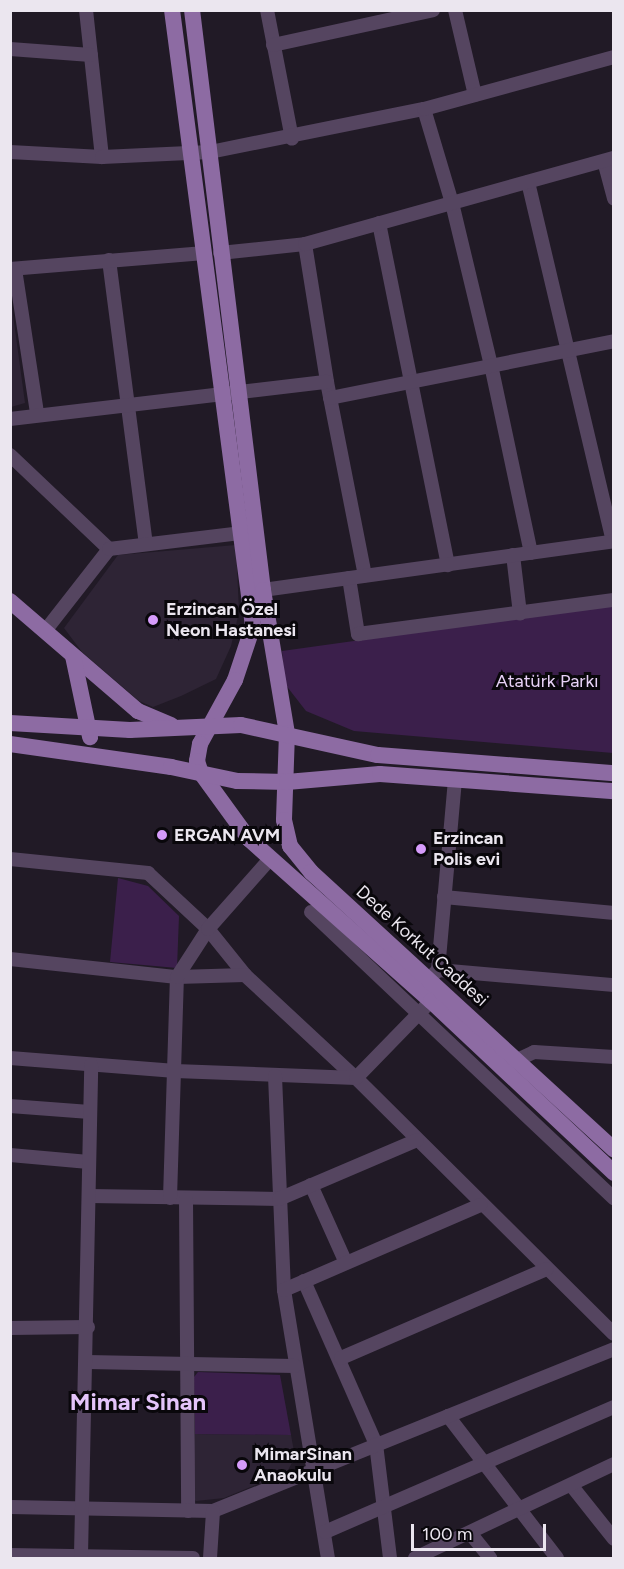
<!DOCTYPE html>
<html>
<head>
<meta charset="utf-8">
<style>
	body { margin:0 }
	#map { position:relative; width:624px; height:1569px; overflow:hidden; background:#211a26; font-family:Figtree,sans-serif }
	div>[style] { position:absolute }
	.built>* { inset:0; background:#2e2435 }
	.green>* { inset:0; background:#3b1f4b }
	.minor>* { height:14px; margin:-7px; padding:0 7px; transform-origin:7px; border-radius:7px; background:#554560 }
	.major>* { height:16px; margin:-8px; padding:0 8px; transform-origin:8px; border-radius:8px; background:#8d6ba3 }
	.dots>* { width:16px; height:16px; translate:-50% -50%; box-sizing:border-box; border:3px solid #09070b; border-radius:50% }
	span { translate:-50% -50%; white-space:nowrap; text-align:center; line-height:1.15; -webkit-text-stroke:6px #09070b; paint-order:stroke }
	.poi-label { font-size:18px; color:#ebe6ef; font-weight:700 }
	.left { translate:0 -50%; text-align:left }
	.park-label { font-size:18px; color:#e8d2f7 }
	.street-label { font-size:18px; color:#ebe6ef }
	.district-label { font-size:24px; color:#e4c4fa; font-weight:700 }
	.frame { position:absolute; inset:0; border:12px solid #ebe6ef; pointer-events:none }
	.scale { position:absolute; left:411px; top:1524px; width:135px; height:27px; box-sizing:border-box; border:3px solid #ebe6ef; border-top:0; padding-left:8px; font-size:18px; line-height:21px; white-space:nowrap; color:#ebe6ef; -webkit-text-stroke:4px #09070b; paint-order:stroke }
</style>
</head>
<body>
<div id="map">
	<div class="built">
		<div style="clip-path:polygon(11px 300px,25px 403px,11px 407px,10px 407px)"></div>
		<div style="clip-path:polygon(236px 545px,239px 612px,231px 646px,216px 679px,181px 696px,153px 707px,139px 701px,82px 652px,64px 628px,118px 555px)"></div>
		<div style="clip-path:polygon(195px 1434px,291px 1435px,295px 1457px,287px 1472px,224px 1498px,196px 1501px,192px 1497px)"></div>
	</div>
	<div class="green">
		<div style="clip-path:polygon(613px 605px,613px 753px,354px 731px,306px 711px,285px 684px,282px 651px)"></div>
		<div style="clip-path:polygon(118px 878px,148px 886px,179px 916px,177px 968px,110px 962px)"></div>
		<div style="clip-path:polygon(198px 1372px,280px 1375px,291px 1435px,195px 1434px,194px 1377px)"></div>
	</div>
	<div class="minor">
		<div style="left:86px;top:10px;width:148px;rotate:83.8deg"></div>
		<div style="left:267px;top:10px;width:131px;rotate:79deg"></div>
		<div style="left:455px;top:10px;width:87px;rotate:76.8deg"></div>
		<div style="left:273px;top:45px;width:164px;rotate:-12.3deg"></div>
		<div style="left:10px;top:49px;width:81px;rotate:4.2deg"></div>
		<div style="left:424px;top:109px;width:98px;rotate:73.4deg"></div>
		<div style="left:452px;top:203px;width:167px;rotate:76.5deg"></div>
		<div style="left:491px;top:365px;width:192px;rotate:78deg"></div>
		<div style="left:10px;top:152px;width:92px;rotate:3.1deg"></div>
		<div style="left:102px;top:157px;width:108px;rotate:-2.7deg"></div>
		<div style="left:210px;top:152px;width:218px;rotate:-11.4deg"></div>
		<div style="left:424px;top:109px;width:197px;rotate:-15.3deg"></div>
		<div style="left:604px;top:161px;width:39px;rotate:75deg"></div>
		<div style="left:528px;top:182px;width:369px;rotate:76.7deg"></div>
		<div style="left:379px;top:223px;width:349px;rotate:78.6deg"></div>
		<div style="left:305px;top:244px;width:140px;rotate:80.9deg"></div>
		<div style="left:327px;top:382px;width:197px;rotate:78.9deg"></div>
		<div style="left:220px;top:253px;width:85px;rotate:-6deg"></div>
		<div style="left:305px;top:244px;width:321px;rotate:-15.6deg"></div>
		<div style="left:109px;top:260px;width:285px;rotate:82.6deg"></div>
		<div style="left:10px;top:269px;width:195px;rotate:-4.7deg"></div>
		<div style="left:15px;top:269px;width:146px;rotate:81.3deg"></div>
		<div style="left:330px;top:398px;width:290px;rotate:-11.3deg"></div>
		<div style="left:10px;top:419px;width:319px;rotate:-6.7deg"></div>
		<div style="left:10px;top:455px;width:137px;rotate:43.5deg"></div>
		<div style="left:513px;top:555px;width:59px;rotate:83.2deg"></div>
		<div style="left:349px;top:578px;width:57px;rotate:80.9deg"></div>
		<div style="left:358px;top:634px;width:258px;rotate:-7.6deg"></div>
		<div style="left:263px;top:590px;width:354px;rotate:-7.9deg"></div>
		<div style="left:45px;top:631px;width:104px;rotate:-52deg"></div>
		<div style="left:109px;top:549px;width:134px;rotate:-6.9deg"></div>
		<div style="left:10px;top:859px;width:139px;rotate:5.8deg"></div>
		<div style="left:148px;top:873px;width:82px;rotate:43deg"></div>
		<div style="left:208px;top:929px;width:59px;rotate:51.2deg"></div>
		<div style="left:245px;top:975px;width:151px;rotate:42.9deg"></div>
		<div style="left:356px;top:1078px;width:363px;rotate:44.8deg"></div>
		<div style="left:444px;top:897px;width:171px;rotate:5.4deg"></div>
		<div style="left:311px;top:912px;width:417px;rotate:43.4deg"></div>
		<div style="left:10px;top:959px;width:168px;rotate:6.2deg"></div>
		<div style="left:177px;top:977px;width:68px;rotate:-1.7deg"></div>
		<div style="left:438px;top:970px;width:177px;rotate:4.9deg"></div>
		<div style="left:430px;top:978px;width:11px;rotate:-45deg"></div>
		<div style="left:438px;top:970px;width:192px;rotate:-84.9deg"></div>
		<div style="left:10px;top:1058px;width:166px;rotate:4.5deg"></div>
		<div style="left:175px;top:1071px;width:181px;rotate:2.2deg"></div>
		<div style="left:356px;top:1078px;width:107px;rotate:-45.8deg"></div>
		<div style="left:517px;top:1060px;width:19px;rotate:-25deg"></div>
		<div style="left:534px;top:1052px;width:80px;rotate:3.6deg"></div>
		<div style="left:275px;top:1076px;width:214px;rotate:87.6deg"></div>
		<div style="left:284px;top:1290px;width:272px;rotate:80.7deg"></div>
		<div style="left:10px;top:1106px;width:80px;rotate:4.3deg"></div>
		<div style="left:10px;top:1155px;width:79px;rotate:5.1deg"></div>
		<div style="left:311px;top:1185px;width:85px;rotate:65.8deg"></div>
		<div style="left:89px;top:1196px;width:190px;rotate:0.9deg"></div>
		<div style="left:279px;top:1199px;width:150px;rotate:-23.1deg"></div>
		<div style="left:170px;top:1198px;width:221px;rotate:-88.2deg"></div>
		<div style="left:177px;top:977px;width:57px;rotate:-57.1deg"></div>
		<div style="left:208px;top:929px;width:94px;rotate:-48.5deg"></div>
		<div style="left:186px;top:1199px;width:312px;rotate:89.6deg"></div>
		<div style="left:304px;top:1281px;width:178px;rotate:66.2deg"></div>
		<div style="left:376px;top:1444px;width:115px;rotate:83deg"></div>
		<div style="left:284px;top:1290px;width:214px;rotate:-23.4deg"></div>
		<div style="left:10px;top:1328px;width:78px;rotate:-0.7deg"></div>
		<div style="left:341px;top:1358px;width:224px;rotate:-23.4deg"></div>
		<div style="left:87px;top:1362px;width:208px;rotate:1.1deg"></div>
		<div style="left:448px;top:1416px;width:179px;rotate:52.5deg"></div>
		<div style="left:571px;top:1485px;width:69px;rotate:51.5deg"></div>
		<div style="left:10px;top:1507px;width:203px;rotate:1.1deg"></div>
		<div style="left:213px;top:1511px;width:432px;rotate:-22deg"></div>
		<div style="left:325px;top:1532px;width:315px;rotate:-23.4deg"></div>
		<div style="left:470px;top:1533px;width:32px;rotate:51deg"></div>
		<div style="left:10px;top:1555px;width:183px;rotate:0.9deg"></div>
		<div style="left:81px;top:1555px;width:490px;rotate:-88.8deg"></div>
		<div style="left:210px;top:1558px;width:47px;rotate:-86.3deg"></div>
		<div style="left:415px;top:1558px;width:220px;rotate:-25.3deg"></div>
	</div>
	<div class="major">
		<div style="left:172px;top:10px;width:621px;rotate:82.51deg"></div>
		<div style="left:253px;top:626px;width:57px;rotate:108.4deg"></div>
		<div style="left:235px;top:680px;width:73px;rotate:118.7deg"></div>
		<div style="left:200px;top:744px;width:17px;rotate:100deg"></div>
		<div style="left:197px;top:761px;width:13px;rotate:72deg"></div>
		<div style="left:201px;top:773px;width:82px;rotate:54deg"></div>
		<div style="left:249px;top:839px;width:244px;rotate:41.7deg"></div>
		<div style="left:431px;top:1001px;width:251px;rotate:43.2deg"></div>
		<div style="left:192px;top:10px;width:584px;rotate:83.02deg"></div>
		<div style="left:263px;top:590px;width:145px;rotate:80.5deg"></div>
		<div style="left:287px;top:733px;width:87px;rotate:92deg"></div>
		<div style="left:284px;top:820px;width:27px;rotate:77deg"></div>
		<div style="left:290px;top:846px;width:33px;rotate:51deg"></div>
		<div style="left:311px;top:872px;width:411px;rotate:42.5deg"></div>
		<div style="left:10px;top:601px;width:169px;rotate:40.7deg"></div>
		<div style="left:138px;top:711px;width:36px;rotate:23deg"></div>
		<div style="left:73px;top:656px;width:83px;rotate:78.1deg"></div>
		<div style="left:10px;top:723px;width:120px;rotate:3.3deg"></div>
		<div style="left:130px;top:730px;width:111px;rotate:-2.6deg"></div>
		<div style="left:241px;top:725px;width:140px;rotate:12.4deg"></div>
		<div style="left:378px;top:755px;width:237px;rotate:4.4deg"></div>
		<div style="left:10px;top:744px;width:163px;rotate:8.1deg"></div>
		<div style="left:171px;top:767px;width:67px;rotate:12deg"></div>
		<div style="left:237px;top:781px;width:50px;rotate:1.1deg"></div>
		<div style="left:287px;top:782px;width:93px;rotate:-4.9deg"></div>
		<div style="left:380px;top:774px;width:235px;rotate:4.2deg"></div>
	</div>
	<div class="dots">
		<div style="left:153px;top:620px;background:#d59bfa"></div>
		<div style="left:162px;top:835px;background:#d59bfa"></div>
		<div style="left:421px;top:849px;background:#d59bfa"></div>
		<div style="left:242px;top:1465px;background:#d59bfa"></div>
	</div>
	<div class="poi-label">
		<span class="left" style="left:166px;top:620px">Erzincan Özel<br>Neon Hastanesi</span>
		<span class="left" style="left:174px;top:835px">ERGAN AVM</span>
		<span class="left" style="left:433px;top:849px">Erzincan<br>Polis evi</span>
		<span class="left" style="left:254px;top:1465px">MimarSinan<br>Anaokulu</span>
	</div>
	<div class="park-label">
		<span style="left:547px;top:681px">Atatürk Parkı</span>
	</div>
	<div class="street-label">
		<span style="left:422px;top:946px;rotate:42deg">Dede Korkut Caddesi</span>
	</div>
	<div class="district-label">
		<span style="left:138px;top:1402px">Mimar Sinan</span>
	</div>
	<div class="frame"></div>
	<div class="scale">100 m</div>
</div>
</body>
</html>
